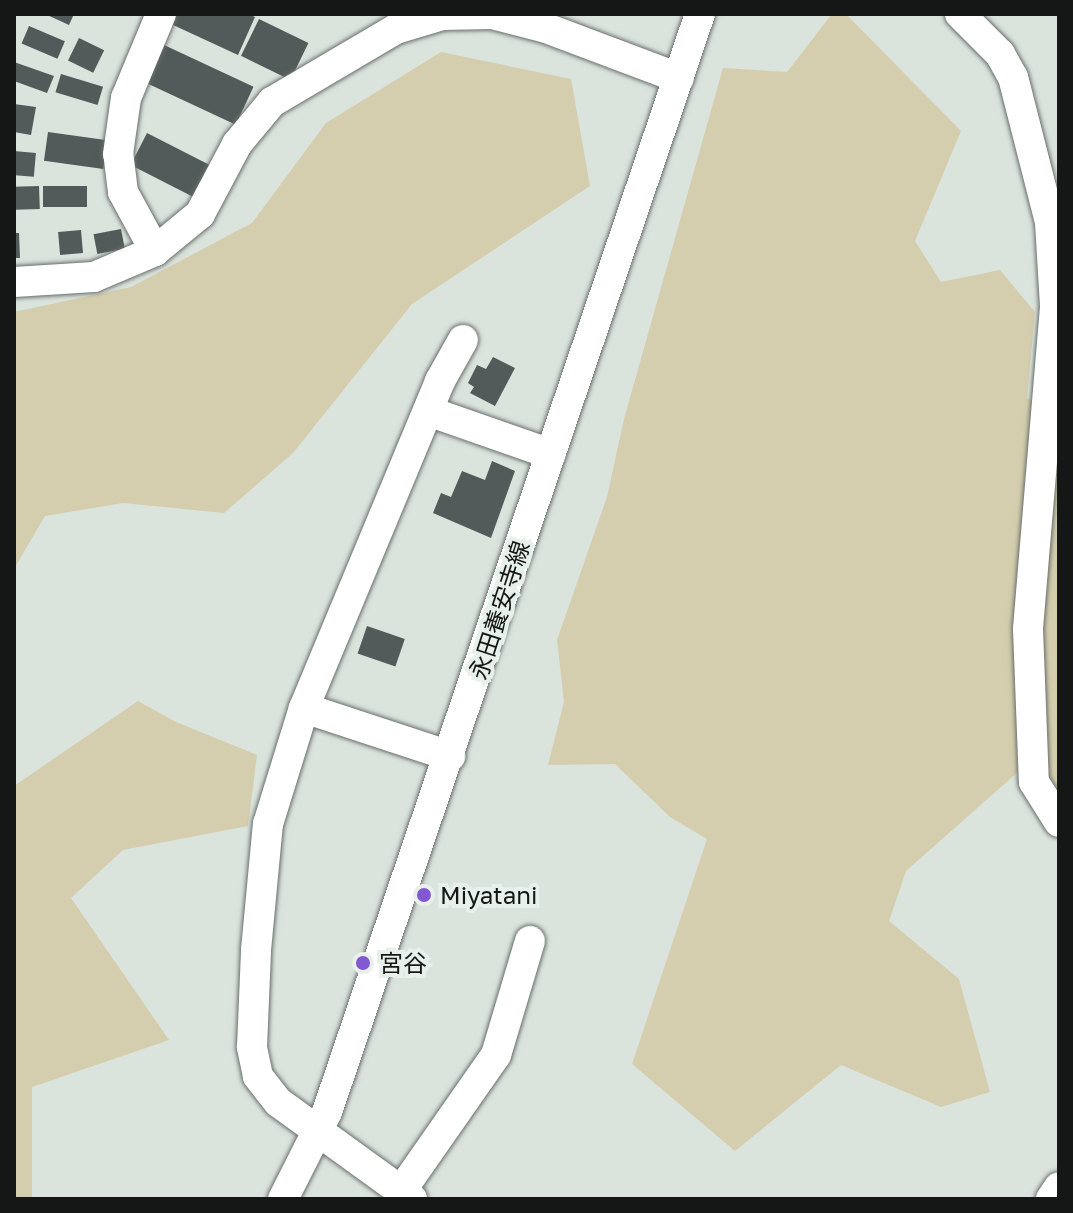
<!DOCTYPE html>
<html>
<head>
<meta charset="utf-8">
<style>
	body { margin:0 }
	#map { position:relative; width:1073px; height:1213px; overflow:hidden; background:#dbe3dd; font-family:"Golos Text","Noto Sans JP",sans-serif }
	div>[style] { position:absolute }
	.green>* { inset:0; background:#d4ceae }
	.building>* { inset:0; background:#525b59; transform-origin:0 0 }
	.roads { filter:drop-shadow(0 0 2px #686f6a) drop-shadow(0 0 2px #686f6a) }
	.minor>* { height:30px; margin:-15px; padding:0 15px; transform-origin:15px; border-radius:15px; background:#fff }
	.dots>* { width:22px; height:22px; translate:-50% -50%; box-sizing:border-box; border:4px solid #e8f0eb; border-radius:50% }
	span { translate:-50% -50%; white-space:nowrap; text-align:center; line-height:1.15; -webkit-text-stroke:8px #e8f0eb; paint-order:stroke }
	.street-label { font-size:24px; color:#141715 }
	.poi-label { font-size:24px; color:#141715 }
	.left { translate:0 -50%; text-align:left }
	.frame { position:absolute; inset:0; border:16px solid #141715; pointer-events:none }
</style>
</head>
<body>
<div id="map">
	<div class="green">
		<div style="clip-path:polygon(832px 14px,846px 14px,961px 131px,915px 241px,941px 282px,1000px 270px,1035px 312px,1027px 398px,1059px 413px,1059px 812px,1018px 772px,906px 871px,889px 921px,959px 979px,990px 1092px,941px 1107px,841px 1065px,735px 1151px,632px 1064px,707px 839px,670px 817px,615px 764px,548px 765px,564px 702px,557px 640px,607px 497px,624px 419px,723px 68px,787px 72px)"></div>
		<div style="clip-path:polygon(441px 52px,571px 79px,590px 186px,412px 304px,293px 453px,224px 513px,123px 503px,45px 516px,14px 569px,14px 312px,131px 287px,252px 223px,326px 123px)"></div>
		<div style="clip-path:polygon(138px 701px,176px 722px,257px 755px,248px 826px,123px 850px,71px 898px,169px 1040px,32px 1087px,32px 1199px,14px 1199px,14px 786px)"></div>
	</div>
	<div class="building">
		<div style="clip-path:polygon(45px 14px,74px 14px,69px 25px)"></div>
		<div style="clip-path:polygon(176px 14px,248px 14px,255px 17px,238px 55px,171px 24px)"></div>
		<div style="left:259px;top:19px;width:55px;height:41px;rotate:26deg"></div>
		<div style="left:29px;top:26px;width:39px;height:19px;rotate:23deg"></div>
		<div style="left:79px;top:38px;width:28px;height:25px;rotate:26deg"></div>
		<div style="left:162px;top:44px;width:101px;height:42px;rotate:25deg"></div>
		<div style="clip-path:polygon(14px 62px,54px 76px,47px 93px,14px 81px)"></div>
		<div style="left:61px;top:74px;width:44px;height:19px;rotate:17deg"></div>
		<div style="clip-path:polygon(14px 104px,36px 107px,31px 135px,14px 132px)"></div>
		<div style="left:48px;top:132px;width:60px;height:29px;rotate:8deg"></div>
		<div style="left:147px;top:133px;width:72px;height:36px;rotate:27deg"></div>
		<div style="left:14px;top:151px;width:22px;height:24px;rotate:5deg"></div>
		<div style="left:39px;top:186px;width:23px;height:25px;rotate:88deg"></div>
		<div style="left:87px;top:186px;width:21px;height:44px;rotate:90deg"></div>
		<div style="left:121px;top:229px;width:20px;height:28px;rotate:79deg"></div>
		<div style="left:81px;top:230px;width:23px;height:23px;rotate:85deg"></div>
		<div style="clip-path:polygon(14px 233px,19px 233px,20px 258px,14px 258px)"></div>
		<div style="clip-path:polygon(493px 357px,515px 368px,495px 406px,470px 393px,474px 387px,468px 383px,477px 365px,486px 369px)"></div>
		<div style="clip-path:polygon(492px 461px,515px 471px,491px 538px,433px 513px,441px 493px,451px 497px,462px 471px,485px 480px)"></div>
		<div style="left:367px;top:626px;width:40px;height:29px;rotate:19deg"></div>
	</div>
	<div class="roads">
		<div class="minor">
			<div style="left:960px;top:14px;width:57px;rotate:45deg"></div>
			<div style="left:1000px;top:54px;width:26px;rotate:61deg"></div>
			<div style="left:1013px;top:77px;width:150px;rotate:75.7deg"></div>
			<div style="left:1050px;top:222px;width:85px;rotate:86.6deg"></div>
			<div style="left:1055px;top:307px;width:323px;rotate:94.8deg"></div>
			<div style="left:1028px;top:629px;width:153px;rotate:87.8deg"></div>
			<div style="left:1034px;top:782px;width:47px;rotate:58deg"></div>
			<div style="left:155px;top:251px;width:67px;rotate:-118.5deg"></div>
			<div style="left:123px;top:192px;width:38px;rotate:-97deg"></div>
			<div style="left:118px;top:154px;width:57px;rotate:-81.9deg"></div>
			<div style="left:126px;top:98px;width:91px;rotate:-67.4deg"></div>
			<div style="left:14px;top:282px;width:80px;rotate:-3.6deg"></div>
			<div style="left:94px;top:277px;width:66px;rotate:-23.1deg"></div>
			<div style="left:155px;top:251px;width:58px;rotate:-39.4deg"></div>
			<div style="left:200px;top:214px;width:79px;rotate:-62.1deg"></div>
			<div style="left:237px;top:144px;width:55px;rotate:-50.2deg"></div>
			<div style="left:272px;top:102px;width:144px;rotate:-30.5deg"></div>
			<div style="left:396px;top:29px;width:48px;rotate:-16.9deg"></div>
			<div style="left:442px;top:15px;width:50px;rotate:-1.1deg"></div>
			<div style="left:492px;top:14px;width:56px;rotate:14.5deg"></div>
			<div style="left:546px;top:28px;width:142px;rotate:20.6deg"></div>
			<div style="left:428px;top:411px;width:130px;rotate:19.3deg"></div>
			<div style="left:304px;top:708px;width:154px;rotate:18.2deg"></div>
			<div style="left:401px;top:1191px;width:166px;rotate:-55.1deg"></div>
			<div style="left:496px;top:1055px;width:119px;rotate:-73.4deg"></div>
			<div style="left:283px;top:1199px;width:97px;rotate:-63.2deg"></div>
			<div style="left:327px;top:1112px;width:1160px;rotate:-71.24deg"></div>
			<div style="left:412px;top:1199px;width:165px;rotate:-144.1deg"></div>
			<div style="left:278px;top:1102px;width:33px;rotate:-128deg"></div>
			<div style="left:258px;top:1076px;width:30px;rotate:-102deg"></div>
			<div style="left:252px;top:1047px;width:97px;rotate:-87.6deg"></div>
			<div style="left:256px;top:950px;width:127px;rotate:-84.6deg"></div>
			<div style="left:268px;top:824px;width:121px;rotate:-72.8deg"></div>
			<div style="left:304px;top:708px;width:354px;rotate:-67.4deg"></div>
			<div style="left:440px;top:381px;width:47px;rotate:-60.7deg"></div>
			<div style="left:1051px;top:1199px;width:14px;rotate:-56deg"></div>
		</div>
	</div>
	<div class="dots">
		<div style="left:424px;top:895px;background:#8158d2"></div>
		<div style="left:363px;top:963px;background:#8158d2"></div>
	</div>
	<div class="street-label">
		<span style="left:499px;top:610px;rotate:-72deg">永田養安寺線</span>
	</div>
	<div class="poi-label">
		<span class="left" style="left:440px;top:895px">Miyatani</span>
		<span class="left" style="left:379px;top:963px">宮谷</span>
	</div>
	<div class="frame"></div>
</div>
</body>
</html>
